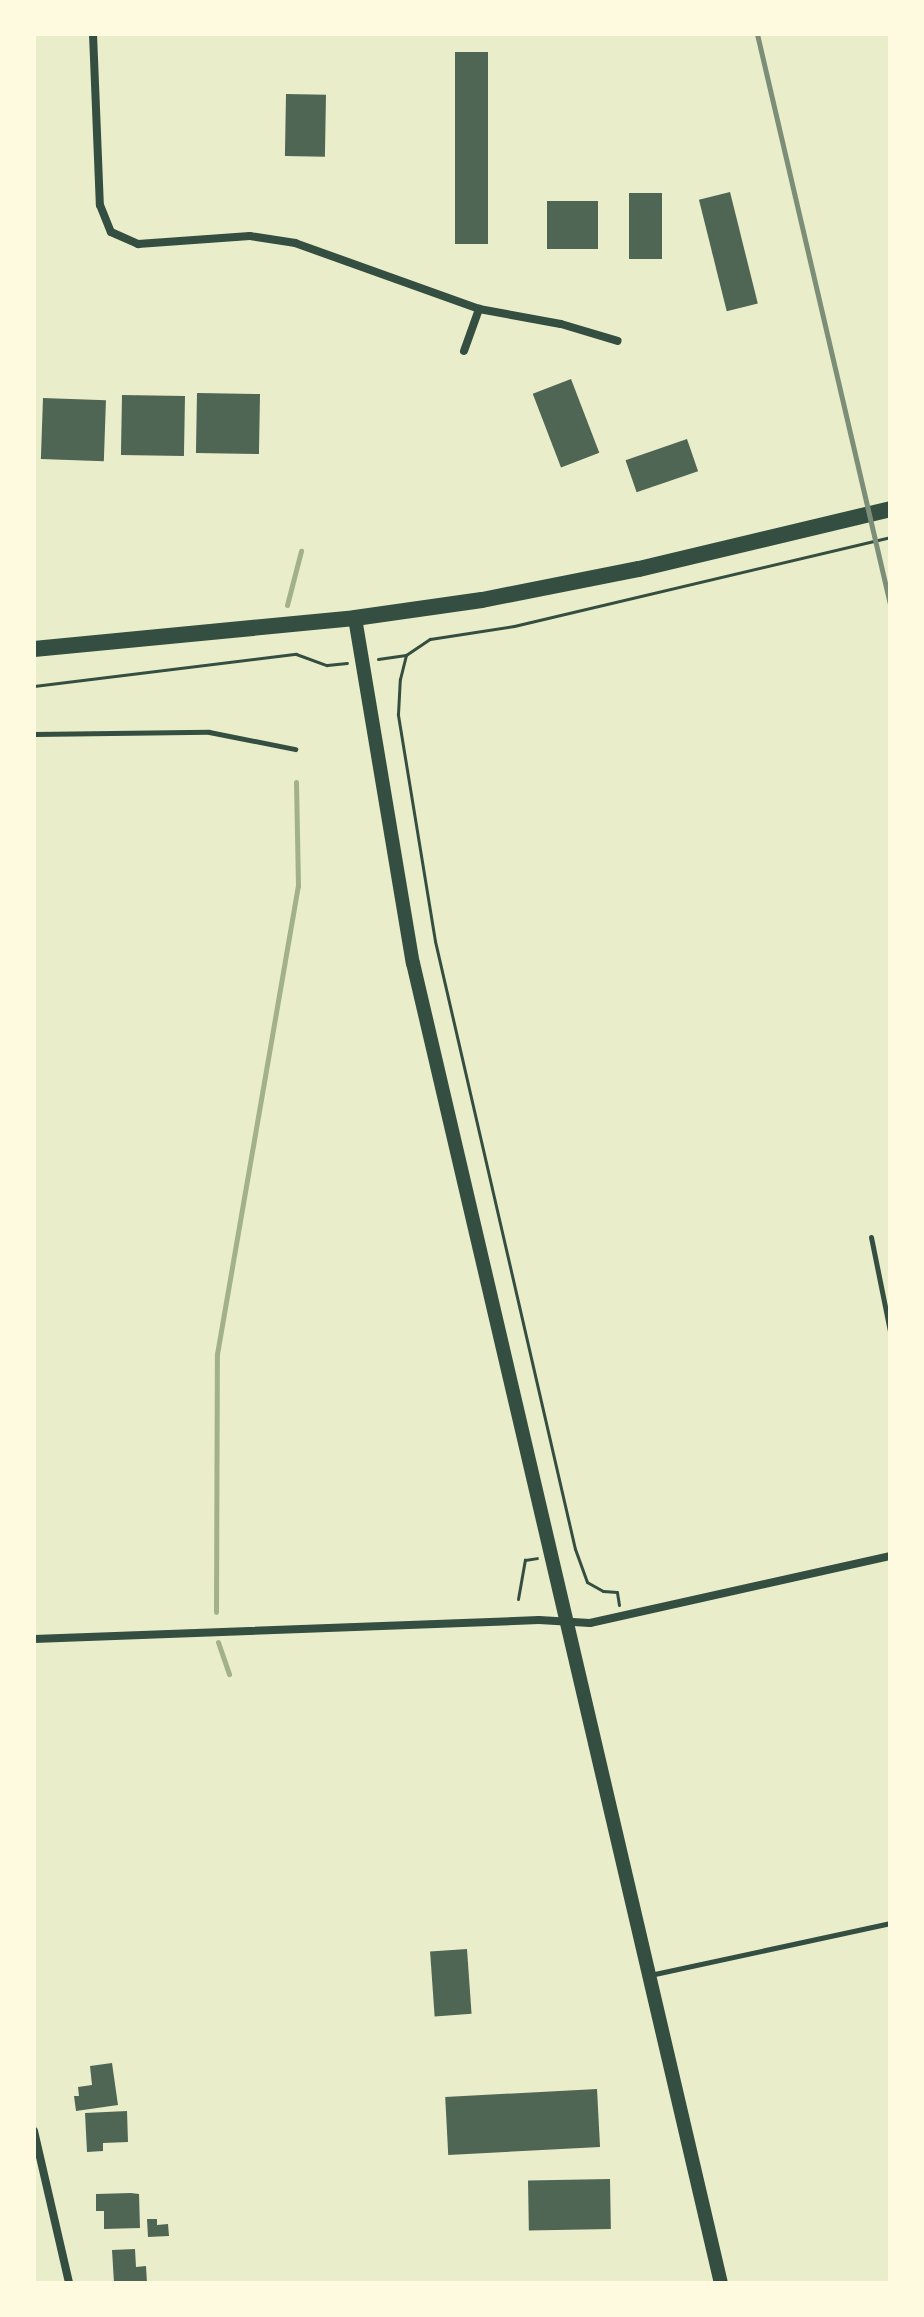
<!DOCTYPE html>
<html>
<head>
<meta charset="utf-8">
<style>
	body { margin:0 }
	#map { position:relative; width:924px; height:2317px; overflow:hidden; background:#e9edc9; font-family:"Libre Baskerville",serif }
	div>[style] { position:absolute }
	.stream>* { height:5px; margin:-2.5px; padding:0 2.5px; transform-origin:2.5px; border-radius:2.5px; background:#a3b18a }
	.building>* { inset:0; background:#4f6655; transform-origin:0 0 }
	.path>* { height:3px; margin:-1.5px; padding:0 1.5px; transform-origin:1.5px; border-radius:1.5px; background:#344e41 }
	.service>* { height:5px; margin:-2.5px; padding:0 2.5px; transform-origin:2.5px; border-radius:2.5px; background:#344e41 }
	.minor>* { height:8px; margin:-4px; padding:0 4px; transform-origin:4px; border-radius:4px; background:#344e41 }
	.tertiary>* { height:14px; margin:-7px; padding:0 7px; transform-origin:7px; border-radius:7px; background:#344e41 }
	.secondary>* { height:16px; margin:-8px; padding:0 8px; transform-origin:8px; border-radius:8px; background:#344e41 }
	.rail>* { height:5px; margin:-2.5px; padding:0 2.5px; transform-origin:2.5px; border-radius:2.5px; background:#7c8e77 }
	span { translate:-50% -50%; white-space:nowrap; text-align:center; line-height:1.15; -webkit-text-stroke:7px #fefae0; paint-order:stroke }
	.frame { position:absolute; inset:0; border:36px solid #fefae0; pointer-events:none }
</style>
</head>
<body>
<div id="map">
	<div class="stream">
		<div style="left:287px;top:605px;width:56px;rotate:-75.5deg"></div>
		<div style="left:216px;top:1612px;width:258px;rotate:-89.8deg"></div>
		<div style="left:217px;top:1354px;width:475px;rotate:-80.2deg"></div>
		<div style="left:298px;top:886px;width:104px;rotate:-91.1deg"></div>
		<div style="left:218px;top:1642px;width:34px;rotate:71deg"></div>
	</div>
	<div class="building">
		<div style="left:455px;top:52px;width:33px;height:192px"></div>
		<div style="left:286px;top:94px;width:40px;height:62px;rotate:1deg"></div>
		<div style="left:730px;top:192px;width:115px;height:32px;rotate:76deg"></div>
		<div style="left:629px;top:193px;width:33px;height:66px"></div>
		<div style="left:598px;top:201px;width:48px;height:51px;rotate:90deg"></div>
		<div style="left:571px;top:379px;width:79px;height:41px;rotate:69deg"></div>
		<div style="left:197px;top:393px;width:63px;height:60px;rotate:1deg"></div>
		<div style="left:122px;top:395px;width:63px;height:60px;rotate:1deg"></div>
		<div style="left:43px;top:398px;width:63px;height:61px;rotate:2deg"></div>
		<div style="left:687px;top:439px;width:34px;height:65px;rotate:71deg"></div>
		<div style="left:467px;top:1949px;width:65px;height:37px;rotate:86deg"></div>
		<div style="clip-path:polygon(112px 2063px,118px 2105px,76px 2111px,74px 2096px,79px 2096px,78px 2087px,92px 2085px,90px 2066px)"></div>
		<div style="left:597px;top:2089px;width:58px;height:152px;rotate:87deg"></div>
		<div style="clip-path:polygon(127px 2111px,128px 2142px,103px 2143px,103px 2151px,87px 2152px,85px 2113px)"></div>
		<div style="left:610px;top:2179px;width:50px;height:82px;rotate:89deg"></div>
		<div style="clip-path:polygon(131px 2193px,139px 2194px,140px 2228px,104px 2229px,104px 2211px,96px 2211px,96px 2194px)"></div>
		<div style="clip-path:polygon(147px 2219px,157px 2219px,157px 2225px,168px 2224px,169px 2236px,148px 2237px)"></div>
		<div style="clip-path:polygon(135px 2249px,136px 2267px,146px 2266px,147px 2283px,114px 2283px,112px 2250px)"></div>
	</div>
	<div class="path">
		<div style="left:378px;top:659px;width:28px;rotate:-8deg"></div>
		<div style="left:34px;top:686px;width:264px;rotate:-7deg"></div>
		<div style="left:296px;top:654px;width:33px;rotate:20deg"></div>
		<div style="left:327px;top:665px;width:20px;rotate:-6deg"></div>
		<div style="left:518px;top:1599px;width:40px;rotate:-80deg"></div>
		<div style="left:525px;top:1560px;width:12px;rotate:-9deg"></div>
		<div style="left:619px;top:1605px;width:13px;rotate:-99deg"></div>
		<div style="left:617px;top:1592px;width:14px;rotate:-176deg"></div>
		<div style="left:603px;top:1591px;width:18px;rotate:-151deg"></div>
		<div style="left:587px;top:1582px;width:35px;rotate:-110deg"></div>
		<div style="left:575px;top:1549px;width:624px;rotate:-102.97deg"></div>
		<div style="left:435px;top:941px;width:230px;rotate:-99.3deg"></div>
		<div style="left:398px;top:714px;width:35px;rotate:-87deg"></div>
		<div style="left:400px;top:679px;width:25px;rotate:-76deg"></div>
		<div style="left:406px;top:655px;width:29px;rotate:-34deg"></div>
		<div style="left:430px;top:639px;width:85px;rotate:-8.8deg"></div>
		<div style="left:514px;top:626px;width:386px;rotate:-13.3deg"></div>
	</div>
	<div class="service">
		<div style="left:34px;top:734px;width:175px;rotate:-0.7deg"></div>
		<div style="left:209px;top:732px;width:88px;rotate:11.2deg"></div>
		<div style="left:871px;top:1237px;width:96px;rotate:78.6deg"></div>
		<div style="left:650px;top:1975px;width:246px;rotate:-12.2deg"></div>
	</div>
	<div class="minor">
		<div style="left:93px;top:34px;width:171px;rotate:87.7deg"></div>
		<div style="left:100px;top:205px;width:29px;rotate:68deg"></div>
		<div style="left:111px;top:232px;width:30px;rotate:24deg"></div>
		<div style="left:138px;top:244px;width:112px;rotate:-4.1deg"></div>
		<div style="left:250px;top:236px;width:46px;rotate:8.8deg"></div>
		<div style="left:295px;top:243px;width:195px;rotate:19.7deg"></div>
		<div style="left:479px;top:309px;width:83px;rotate:10.4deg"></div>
		<div style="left:561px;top:324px;width:59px;rotate:16.6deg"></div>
		<div style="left:464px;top:351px;width:45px;rotate:-70.3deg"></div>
		<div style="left:34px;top:1639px;width:505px;rotate:-2.15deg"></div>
		<div style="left:539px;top:1620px;width:51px;rotate:3.4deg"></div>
		<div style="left:590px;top:1623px;width:307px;rotate:-12.6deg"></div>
		<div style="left:34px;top:2131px;width:156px;rotate:77deg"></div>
	</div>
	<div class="tertiary">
		<div style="left:355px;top:618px;width:350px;rotate:80.5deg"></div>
		<div style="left:413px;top:963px;width:1355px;rotate:76.87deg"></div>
	</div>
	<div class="secondary">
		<div style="left:34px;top:649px;width:322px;rotate:-5.5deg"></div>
		<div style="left:355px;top:618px;width:128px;rotate:-8.1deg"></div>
		<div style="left:482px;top:600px;width:160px;rotate:-11.2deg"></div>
		<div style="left:639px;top:569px;width:258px;rotate:-13.4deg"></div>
	</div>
	<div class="rail">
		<div style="left:757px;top:34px;width:585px;rotate:76.87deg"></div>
	</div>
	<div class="frame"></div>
</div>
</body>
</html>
